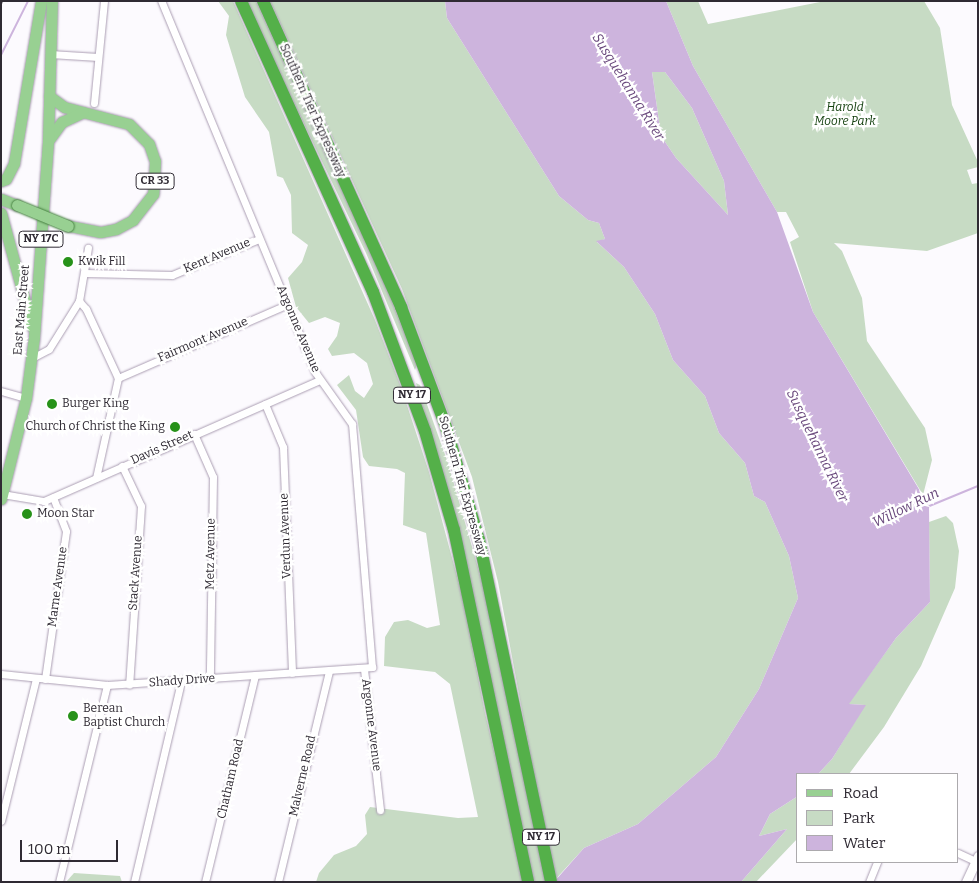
<!DOCTYPE html>
<html>
<head>
<meta charset="utf-8">
<style>
	body { margin:0 }
	#map { position:relative; width:979px; height:883px; overflow:hidden; background:#fcfafe; font-family:Bitter,serif }
	div>[style] { position:absolute }
	.green>* { inset:0; background:#c7dbc4 }
	.water>* { inset:0; background:#cdb4dd }
	.stream>* { height:2px; margin:-1px; padding:0 1px; transform-origin:1px; border-radius:1px; background:#cdb4dd }
	.roads { filter:drop-shadow(0 0 1px #ab9eb3) drop-shadow(0 0 1px #ab9eb3) }
	.minor>* { height:7px; margin:-3.5px; padding:0 3.5px; transform-origin:3.5px; border-radius:3.5px; background:#fff }
	.tertiary>* { height:9px; margin:-4.5px; padding:0 4.5px; transform-origin:4.5px; border-radius:4.5px; background:#fff }
	.primary>* { height:11px; margin:-5.5px; padding:0 5.5px; transform-origin:5.5px; border-radius:5.5px; background:#98d092 }
	.motorway>* { height:12px; margin:-6px; padding:0 6px; transform-origin:6px; border-radius:6px; background:#54b049 }
	.rail>* { height:2px; margin-top:-1px; transform-origin:0; background:repeating-linear-gradient(90deg,#514c55 0 6px,transparent 0 12px) }
	.bridges { filter:drop-shadow(0 0 1px #478141) drop-shadow(0 0 1px #478141) }
	.primary-bridge>* { height:11px; margin:-5.5px; padding:0 5.5px; transform-origin:5.5px; border-radius:5.5px; background:#98d092 }
	.dots>* { width:14px; height:14px; translate:-50% -50%; box-sizing:border-box; border:2px solid #fff; border-radius:50% }
	span { translate:-50% -50%; white-space:nowrap; text-align:center; line-height:1.15; -webkit-text-stroke:4.5px #fff; paint-order:stroke }
	.shield-label span { padding:1px 4px; background:#fff; border:1px solid; border-radius:4px; -webkit-text-stroke-width:0 }
	.shield-label { font-size:11px; color:#2f2a33; font-weight:700 }
	.park-label { font-size:12px; color:#14400f; font-style:italic }
	.street-label { font-size:12px; color:#2f2a33 }
	.poi-label { font-size:12px; color:#2f2a33 }
	.left { translate:0 -50%; text-align:left }
	.right { translate:-100% -50%; text-align:right }
	.water-label { font-size:14px; color:#69487c; font-style:italic }
	.frame { position:absolute; inset:0; border:2px solid #2f2a33; pointer-events:none }
	.legend { position:absolute; left:796px; top:773px; width:162px; height:90px; box-sizing:border-box; background:#fff; border:1px solid #acaaad; margin:0; padding:6px 9px; list-style:none; font-size:15px; color:#2f2a33 }
	.legend li { display:flex; align-items:center; gap:10px; height:25px }
	.legend b { width:25px; border:1px solid #acaaad }
	.scale { position:absolute; left:20px; top:840px; width:98px; height:22px; box-sizing:border-box; border:2px solid #2f2a33; border-top:0; padding-left:6px; font-size:15px; line-height:18px; white-space:nowrap; color:#2f2a33; -webkit-text-stroke:4px #fff; paint-order:stroke }
</style>
</head>
<body>
<div id="map">
	<div class="green">
		<div style="clip-path:polygon(218px 1px,233px 1px,375px 320px,401px 387px,429px 472px,462px 595px,485px 713px,525px 882px,316px 882px,319px 873px,334px 855px,356px 846px,367px 834px,365px 815px,370px 807px,458px 818px,478px 817px,450px 684px,435px 672px,384px 666px,385px 637px,394px 622px,408px 620px,427px 628px,440px 625px,426px 533px,403px 525px,405px 473px,397px 469px,369px 466px,363px 457px,356px 410px,337px 385px,349px 375px,355px 391px,364px 398px,373px 384px,367px 363px,354px 353px,332px 356px,328px 349px,337px 336px,340px 323px,325px 317px,309px 323px,296px 307px,288px 278px,302px 262px,308px 245px,292px 233px,291px 195px,283px 178px,277px 176px,269px 132px,245px 97px,226px 35px,229px 16px)"></div>
		<div style="clip-path:polygon(245px 1px,256px 1px,333px 170px,383px 279px,417px 365px,415px 370px,366px 253px)"></div>
		<div style="clip-path:polygon(270px 1px,445px 1px,447px 18px,559px 196px,588px 220px,599px 223px,605px 239px,597px 242px,624px 267px,655px 314px,673px 360px,705px 396px,719px 433px,745px 463px,754px 496px,765px 502px,789px 556px,798px 598px,759px 689px,716px 757px,638px 824px,584px 848px,554px 881px,498px 582px,472px 477px,402px 289px)"></div>
		<div style="clip-path:polygon(666px 1px,698px 1px,708px 24px,825px 1px,924px 1px,940px 28px,952px 105px,978px 162px,978px 167px,967px 170px,972px 184px,978px 183px,978px 233px,927px 251px,834px 243px,842px 251px,862px 298px,867px 341px,925px 428px,932px 460px,923px 495px,813px 312px,790px 242px,799px 237px,786px 212px,777px 212px,693px 66px)"></div>
		<div style="clip-path:polygon(652px 72px,665px 72px,692px 108px,724px 181px,728px 215px,676px 158px,661px 136px)"></div>
		<div style="clip-path:polygon(416px 383px,420px 385px,448px 463px,493px 620px,547px 882px,531px 882px)"></div>
		<div style="clip-path:polygon(946px 516px,953px 523px,959px 551px,955px 588px,921px 666px,884px 727px,849px 774px,818px 774px,832px 759px,865px 705px,848px 704px,896px 638px,930px 602px,929px 522px)"></div>
		<div style="clip-path:polygon(798px 796px,798px 838px,756px 882px,741px 882px,787px 829px,759px 836px,770px 814px)"></div>
		<div style="clip-path:polygon(74px 873px,120px 876px,122px 882px,66px 882px)"></div>
	</div>
	<div class="water">
		<div style="clip-path:polygon(evenodd,445px 1px,666px 1px,693px 66px,777px 212px,813px 312px,929px 506px,930px 602px,896px 638px,849px 704px,866px 705px,832px 759px,818px 774px,798px 774px,798px 796px,770px 814px,759px 836px,787px 829px,741px 882px,554px 882px,584px 848px,638px 824px,716px 757px,759px 689px,798px 598px,789px 556px,765px 502px,754px 496px,745px 463px,719px 433px,705px 396px,673px 360px,655px 314px,624px 267px,596px 241px,605px 239px,599px 223px,588px 220px,559px 196px,447px 18px,445px 1px,652px 72px,665px 72px,692px 108px,724px 181px,728px 215px,676px 158px,661px 136px,652px 72px)"></div>
	</div>
	<div class="stream">
		<div style="left:1px;top:55px;width:60px;rotate:-63.4deg"></div>
		<div style="left:927px;top:507px;width:55px;rotate:-22.4deg"></div>
	</div>
	<div class="roads">
		<div class="minor">
			<div style="left:50px;top:54px;width:48px;rotate:3.6deg"></div>
			<div style="left:94px;top:103px;width:102px;rotate:-84.4deg"></div>
			<div style="left:85px;top:273px;width:87px;rotate:1.3deg"></div>
			<div style="left:172px;top:275px;width:94px;rotate:-22.5deg"></div>
			<div style="left:79px;top:301px;width:11px;rotate:49deg"></div>
			<div style="left:86px;top:309px;width:76px;rotate:65.1deg"></div>
			<div style="left:118px;top:378px;width:102px;rotate:102.4deg"></div>
			<div style="left:32px;top:358px;width:19px;rotate:-28deg"></div>
			<div style="left:49px;top:349px;width:57px;rotate:-58deg"></div>
			<div style="left:79px;top:301px;width:54px;rotate:-80.4deg"></div>
			<div style="left:118px;top:378px;width:185px;rotate:-23.5deg"></div>
			<div style="left:1px;top:391px;width:26px;rotate:16deg"></div>
			<div style="left:265px;top:404px;width:47px;rotate:67.3deg"></div>
			<div style="left:283px;top:447px;width:226px;rotate:87.7deg"></div>
			<div style="left:194px;top:434px;width:47px;rotate:66.2deg"></div>
			<div style="left:213px;top:477px;width:201px;rotate:90.9deg"></div>
			<div style="left:122px;top:466px;width:44px;rotate:64.6deg"></div>
			<div style="left:141px;top:506px;width:179px;rotate:93.8deg"></div>
			<div style="left:2px;top:494px;width:43px;rotate:9.5deg"></div>
			<div style="left:44px;top:501px;width:301px;rotate:-23.7deg"></div>
			<div style="left:364px;top:669px;width:142px;rotate:83.5deg"></div>
			<div style="left:1px;top:674px;width:107px;rotate:5.9deg"></div>
			<div style="left:107px;top:685px;width:266px;rotate:-3.9deg"></div>
			<div style="left:372px;top:667px;width:244px;rotate:-94.7deg"></div>
			<div style="left:352px;top:424px;width:64px;rotate:-125.4deg"></div>
			<div style="left:315px;top:372px;width:402px;rotate:-112.5deg"></div>
			<div style="left:45px;top:679px;width:149px;rotate:-81.9deg"></div>
			<div style="left:66px;top:531px;width:36px;rotate:-111deg"></div>
			<div style="left:1px;top:821px;width:147px;rotate:-76.2deg"></div>
			<div style="left:958px;top:853px;width:19px;rotate:25deg"></div>
			<div style="left:59px;top:882px;width:203px;rotate:-76.3deg"></div>
			<div style="left:134px;top:882px;width:206px;rotate:-76.8deg"></div>
			<div style="left:205px;top:882px;width:213px;rotate:-76.4deg"></div>
			<div style="left:278px;top:882px;width:217px;rotate:-76.4deg"></div>
			<div style="left:869px;top:882px;width:22px;rotate:-68deg"></div>
		</div>
		<div class="tertiary">
			<div style="left:966px;top:882px;width:29px;rotate:-65deg"></div>
		</div>
		<div class="primary">
			<div style="left:49px;top:96px;width:19px;rotate:36deg"></div>
			<div style="left:64px;top:107px;width:67px;rotate:14.7deg"></div>
			<div style="left:129px;top:124px;width:28px;rotate:45deg"></div>
			<div style="left:149px;top:144px;width:18px;rotate:71deg"></div>
			<div style="left:155px;top:161px;width:33px;rotate:93deg"></div>
			<div style="left:153px;top:194px;width:33px;rotate:128deg"></div>
			<div style="left:133px;top:220px;width:19px;rotate:152deg"></div>
			<div style="left:116px;top:229px;width:16px;rotate:169deg"></div>
			<div style="left:100px;top:232px;width:33px;rotate:-169deg"></div>
			<div style="left:48px;top:141px;width:24px;rotate:-54deg"></div>
			<div style="left:62px;top:122px;width:23px;rotate:-25deg"></div>
			<div style="left:1px;top:181px;width:5px;rotate:-22deg"></div>
			<div style="left:6px;top:179px;width:18px;rotate:-63deg"></div>
			<div style="left:14px;top:163px;width:164px;rotate:-80.5deg"></div>
			<div style="left:1px;top:199px;width:17px;rotate:21deg"></div>
			<div style="left:1px;top:213px;width:118px;rotate:74.8deg"></div>
			<div style="left:1px;top:499px;width:104px;rotate:-76.1deg"></div>
			<div style="left:26px;top:398px;width:62px;rotate:-82.5deg"></div>
			<div style="left:34px;top:337px;width:196px;rotate:-85.9deg"></div>
			<div style="left:48px;top:141px;width:140px;rotate:-88.4deg"></div>
		</div>
		<div class="motorway">
			<div style="left:241px;top:1px;width:320px;rotate:65.6deg"></div>
			<div style="left:373px;top:292px;width:148px;rotate:69.5deg"></div>
			<div style="left:425px;top:431px;width:103px;rotate:73.7deg"></div>
			<div style="left:454px;top:530px;width:360px;rotate:78.1deg"></div>
			<div style="left:263px;top:1px;width:336px;rotate:65.7deg"></div>
			<div style="left:401px;top:307px;width:125px;rotate:69.4deg"></div>
			<div style="left:445px;top:424px;width:121px;rotate:73.7deg"></div>
			<div style="left:479px;top:540px;width:349px;rotate:78.1deg"></div>
		</div>
	</div>
	<div class="rail">
		<div style="left:1px;top:4px;width:3px;rotate:-72deg"></div>
	</div>
	<div class="bridges">
		<div class="primary-bridge">
			<div style="left:17px;top:205px;width:55px;rotate:22.4deg"></div>
		</div>
	</div>
	<div class="dots">
		<div style="left:68px;top:262px;background:#279219"></div>
		<div style="left:52px;top:404px;background:#279219"></div>
		<div style="left:175px;top:427px;background:#279219"></div>
		<div style="left:27px;top:514px;background:#279219"></div>
		<div style="left:73px;top:716px;background:#279219"></div>
	</div>
	<div class="shield-label">
		<span style="left:155px;top:181px">CR 33</span>
		<span style="left:41px;top:239px">NY 17C</span>
		<span style="left:412px;top:395px">NY 17</span>
		<span style="left:541px;top:837px">NY 17</span>
	</div>
	<div class="park-label">
		<span style="left:845px;top:115px">Harold<br>Moore Park</span>
	</div>
	<div class="street-label">
		<span style="left:312px;top:111px;rotate:66deg">Southern Tier Expressway</span>
		<span style="left:217px;top:256px;rotate:-23deg">Kent Avenue</span>
		<span style="left:22px;top:310px;rotate:-85deg">East Main Street</span>
		<span style="left:298px;top:329px;rotate:67deg">Argonne Avenue</span>
		<span style="left:203px;top:340px;rotate:-23deg">Fairmont Avenue</span>
		<span style="left:162px;top:448px;rotate:-24deg">Davis Street</span>
		<span style="left:462px;top:486px;rotate:74deg">Southern Tier Expressway</span>
		<span style="left:286px;top:536px;rotate:-92deg">Verdun Avenue</span>
		<span style="left:211px;top:554px;rotate:-89deg">Metz Avenue</span>
		<span style="left:136px;top:573px;rotate:-86deg">Stack Avenue</span>
		<span style="left:58px;top:587px;rotate:-82deg">Marne Avenue</span>
		<span style="left:182px;top:681px;rotate:-4deg">Shady Drive</span>
		<span style="left:371px;top:725px;rotate:83deg">Argonne Avenue</span>
		<span style="left:303px;top:776px;rotate:-77deg">Malverne Road</span>
		<span style="left:231px;top:779px;rotate:-77deg">Chatham Road</span>
	</div>
	<div class="poi-label">
		<span class="left" style="left:78px;top:262px">Kwik Fill</span>
		<span class="left" style="left:62px;top:404px">Burger King</span>
		<span class="right" style="left:165px;top:427px">Church of Christ the King</span>
		<span class="left" style="left:37px;top:514px">Moon Star</span>
		<span class="left" style="left:83px;top:716px">Berean<br>Baptist Church</span>
	</div>
	<div class="water-label">
		<span style="left:628px;top:87px;rotate:58deg">Susquehanna River</span>
		<span style="left:817px;top:446px;rotate:64deg">Susquehanna River</span>
		<span style="left:906px;top:508px;rotate:-26deg">Willow Run</span>
	</div>
	<div class="frame"></div>
	<ul class="legend">
	<li><b style="height:6px;background:#98d092"></b>Road</li>
	<li><b style="height:14px;background:#c7dbc4"></b>Park</li>
	<li><b style="height:14px;background:#cdb4dd"></b>Water</li>
	</ul>
	<div class="scale">100 m</div>
</div>
</body>
</html>
